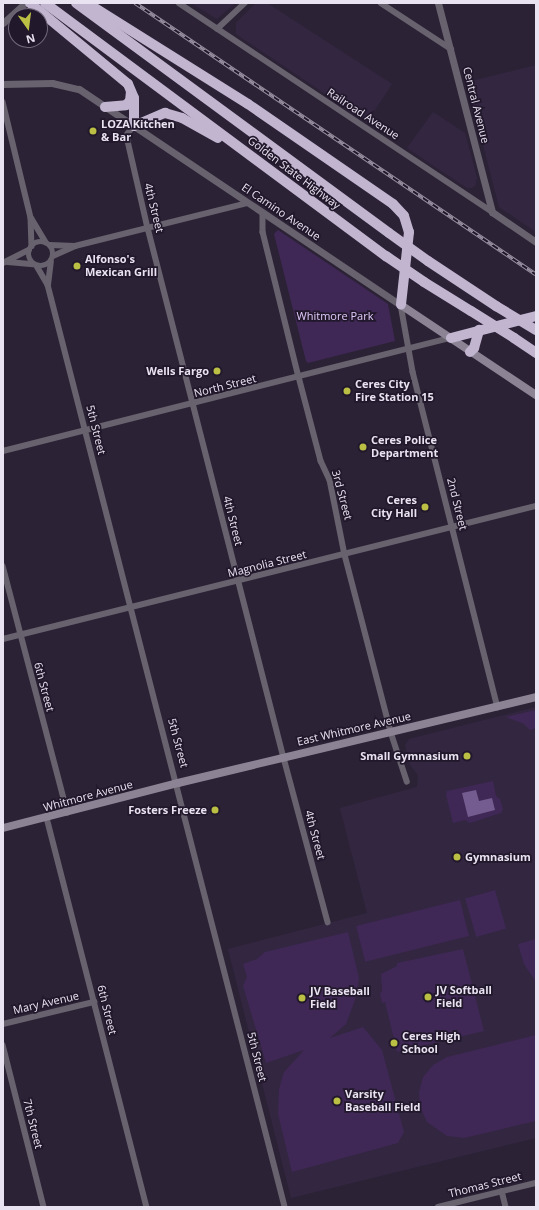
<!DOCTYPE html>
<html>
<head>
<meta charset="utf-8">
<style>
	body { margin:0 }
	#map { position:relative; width:539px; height:1210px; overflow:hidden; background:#2c2236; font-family:"Open Sans",sans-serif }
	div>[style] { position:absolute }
	.built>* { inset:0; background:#332641 }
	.green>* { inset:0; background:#3f2855; transform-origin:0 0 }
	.water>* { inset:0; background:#755c90 }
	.minor>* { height:5.5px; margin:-2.75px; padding:0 2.75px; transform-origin:2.75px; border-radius:2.75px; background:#67626d }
	.minor>.ring { margin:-2.75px; padding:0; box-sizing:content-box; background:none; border:5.5px solid #67626d; border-radius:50% }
	.tertiary>* { height:7px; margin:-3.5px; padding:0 3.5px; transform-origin:3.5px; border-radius:3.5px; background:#67626d }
	.secondary>* { height:8px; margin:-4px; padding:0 4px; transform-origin:4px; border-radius:4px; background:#8c8495 }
	.motorway>* { height:10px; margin:-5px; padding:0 5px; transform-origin:5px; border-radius:5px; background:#c1b5d0 }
	.rail>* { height:3.5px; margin-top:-1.75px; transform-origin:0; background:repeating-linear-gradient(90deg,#22182c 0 6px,#978fa0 0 12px); box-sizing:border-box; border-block:1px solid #978fa0 }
	.motorway-bridge>* { height:10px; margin:-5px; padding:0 5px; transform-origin:5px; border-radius:5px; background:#c1b5d0 }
	.dots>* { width:11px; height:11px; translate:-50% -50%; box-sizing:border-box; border:2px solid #22182c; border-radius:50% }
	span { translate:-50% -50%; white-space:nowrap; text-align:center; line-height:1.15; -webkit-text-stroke:3.5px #22182c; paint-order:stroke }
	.street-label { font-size:11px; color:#e9e3f1 }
	.poi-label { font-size:11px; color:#e9e3f1; font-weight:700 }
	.left { translate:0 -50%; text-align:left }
	.right { translate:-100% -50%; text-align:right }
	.park-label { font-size:11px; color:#e0cafa }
	.frame { position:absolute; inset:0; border:4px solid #e9e3f1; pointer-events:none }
	.north { position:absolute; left:8px; top:8px; width:40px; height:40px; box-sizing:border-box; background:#22182c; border:1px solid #72697b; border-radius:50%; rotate:166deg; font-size:11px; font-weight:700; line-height:16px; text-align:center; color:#e9e3f1 }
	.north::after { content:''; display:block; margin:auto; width:14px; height:18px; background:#bbc044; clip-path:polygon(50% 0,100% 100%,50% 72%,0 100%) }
</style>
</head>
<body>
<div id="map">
	<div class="built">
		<div style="clip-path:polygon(191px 3px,235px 3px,217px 19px)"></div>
		<div style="clip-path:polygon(256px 3px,267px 3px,392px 84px,367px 122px,236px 34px,236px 23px)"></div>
		<div style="clip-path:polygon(536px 65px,536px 232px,499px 207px,467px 82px)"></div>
		<div style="clip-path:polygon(433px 112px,465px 133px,477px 178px,475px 186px,471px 188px,467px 188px,407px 148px)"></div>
		<div style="clip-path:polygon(536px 707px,536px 1138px,291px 1198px,228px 949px,367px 913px,340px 808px,417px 787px,418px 775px,410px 765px,405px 745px,409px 739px)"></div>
	</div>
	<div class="green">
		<div style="clip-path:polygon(278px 230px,388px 304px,395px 341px,308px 363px,306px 361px,274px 234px)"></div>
		<div style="clip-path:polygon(536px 710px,536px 728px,530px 730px,524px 724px,506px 717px)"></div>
		<div style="clip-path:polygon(493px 781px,496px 796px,500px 799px,503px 809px,501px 813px,470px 823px,465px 820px,453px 823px,446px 795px,447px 791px)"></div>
		<div style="left:495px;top:890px;width:40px;height:31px;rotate:74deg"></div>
		<div style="left:460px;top:900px;width:37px;height:107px;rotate:76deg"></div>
		<div style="clip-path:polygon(348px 932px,359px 978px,355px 1000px,346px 1024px,330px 1038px,363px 1027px,382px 1050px,404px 1132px,398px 1143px,292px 1172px,278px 1114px,279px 1089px,284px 1072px,304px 1050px,266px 1063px,243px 986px,247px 977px,243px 964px,257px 959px,265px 952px)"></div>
		<div style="clip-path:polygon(536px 939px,536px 982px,524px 964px,518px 944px)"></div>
		<div style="clip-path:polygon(463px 949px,484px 1031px,397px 1052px,385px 1002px,382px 1003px,380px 993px,382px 992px,381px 974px,397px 966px,397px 963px)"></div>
		<div style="clip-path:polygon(536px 1035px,536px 1121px,464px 1138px,447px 1136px,427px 1122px,420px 1107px,419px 1092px,423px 1077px,433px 1065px,447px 1057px)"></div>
	</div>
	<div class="water">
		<div style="clip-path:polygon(476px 790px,479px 801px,492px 798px,495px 810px,468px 817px,462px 793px)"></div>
	</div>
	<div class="minor">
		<div style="left:179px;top:3px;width:376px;rotate:33.7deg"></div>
		<div style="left:381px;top:3px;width:84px;rotate:33.3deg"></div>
		<div style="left:217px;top:29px;width:38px;rotate:-43deg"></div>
		<div style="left:3px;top:102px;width:119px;rotate:76.4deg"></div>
		<div style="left:31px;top:218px;width:28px;rotate:88deg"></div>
		<div style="left:134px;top:126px;width:10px;rotate:127deg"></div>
		<div style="left:128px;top:134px;width:7px;rotate:90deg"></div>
		<div style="left:128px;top:141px;width:89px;rotate:77.1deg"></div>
		<div style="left:148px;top:228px;width:547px;rotate:75.61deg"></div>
		<div style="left:284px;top:758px;width:170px;rotate:75deg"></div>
		<div style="left:263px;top:214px;width:18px;rotate:90deg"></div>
		<div style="left:263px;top:232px;width:149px;rotate:76.1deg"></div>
		<div style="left:299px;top:377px;width:87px;rotate:75.3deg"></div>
		<div style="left:321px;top:461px;width:21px;rotate:65deg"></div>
		<div style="left:330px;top:480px;width:76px;rotate:78.7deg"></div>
		<div style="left:345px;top:555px;width:183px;rotate:75.4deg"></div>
		<div style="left:391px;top:732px;width:52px;rotate:71.9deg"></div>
		<div style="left:32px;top:219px;width:27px;rotate:59deg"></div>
		<div class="ring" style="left:29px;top:242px;width:18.5px;height:18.5px"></div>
		<div style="left:50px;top:245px;width:25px;rotate:2deg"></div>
		<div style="left:53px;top:256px;width:24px;rotate:-24deg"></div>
		<div style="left:75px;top:246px;width:178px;rotate:-14deg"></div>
		<div style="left:8px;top:262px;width:25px;rotate:5deg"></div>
		<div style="left:3px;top:263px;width:29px;rotate:-27deg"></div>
		<div style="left:37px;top:266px;width:22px;rotate:60deg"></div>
		<div style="left:48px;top:285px;width:952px;rotate:75.58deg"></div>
		<div style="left:48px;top:285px;width:23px;rotate:-83deg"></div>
		<div style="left:401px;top:305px;width:68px;rotate:79.8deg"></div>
		<div style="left:413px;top:372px;width:346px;rotate:75.8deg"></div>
		<div style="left:3px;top:451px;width:462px;rotate:-14.2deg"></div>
		<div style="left:3px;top:566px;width:255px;rotate:75.3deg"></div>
		<div style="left:3px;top:639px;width:549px;rotate:-14.01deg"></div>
		<div style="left:47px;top:818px;width:402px;rotate:75.6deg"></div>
		<div style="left:3px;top:1024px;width:94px;rotate:-13.6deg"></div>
		<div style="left:3px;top:1045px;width:167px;rotate:75.8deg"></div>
		<div style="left:502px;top:1191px;width:16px;rotate:76deg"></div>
		<div style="left:438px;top:1207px;width:101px;rotate:-13.8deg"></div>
	</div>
	<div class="tertiary">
		<div style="left:438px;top:3px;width:216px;rotate:75.5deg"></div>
		<div style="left:492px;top:212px;width:53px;rotate:34.3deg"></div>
		<div style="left:3px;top:23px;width:30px;rotate:-42deg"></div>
		<div style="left:3px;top:84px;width:49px;rotate:-1.2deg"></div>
		<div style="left:52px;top:83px;width:28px;rotate:13deg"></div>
		<div style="left:79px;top:89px;width:388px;rotate:33.9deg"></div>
	</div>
	<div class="secondary">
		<div style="left:401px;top:305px;width:162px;rotate:33.7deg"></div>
		<div style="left:3px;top:828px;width:181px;rotate:-14.4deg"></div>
		<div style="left:178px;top:783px;width:368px;rotate:-13.5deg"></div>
	</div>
	<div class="motorway">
		<div style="left:30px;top:3px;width:127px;rotate:39.6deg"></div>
		<div style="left:128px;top:84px;width:15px;rotate:67deg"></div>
		<div style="left:134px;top:98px;width:28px;rotate:90deg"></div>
		<div style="left:134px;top:126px;width:34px;rotate:-23deg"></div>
		<div style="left:165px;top:113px;width:18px;rotate:16deg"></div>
		<div style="left:182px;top:118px;width:41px;rotate:29.1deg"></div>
		<div style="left:45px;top:3px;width:425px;rotate:36.6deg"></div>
		<div style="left:76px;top:3px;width:388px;rotate:36.3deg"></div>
		<div style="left:87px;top:3px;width:190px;rotate:32.1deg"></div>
		<div style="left:248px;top:104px;width:176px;rotate:34.6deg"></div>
		<div style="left:393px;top:204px;width:16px;rotate:47deg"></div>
		<div style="left:404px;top:216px;width:17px;rotate:73deg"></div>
		<div style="left:409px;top:232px;width:73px;rotate:96.3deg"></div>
		<div style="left:105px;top:107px;width:21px;rotate:-5deg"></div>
		<div style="left:126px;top:105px;width:6px;rotate:-45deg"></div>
		<div style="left:130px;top:101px;width:9px;rotate:-84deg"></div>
		<div style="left:428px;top:261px;width:82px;rotate:33.5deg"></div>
		<div style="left:424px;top:282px;width:55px;rotate:31.7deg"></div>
		<div style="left:451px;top:338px;width:88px;rotate:-14.5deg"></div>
		<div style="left:514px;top:338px;width:27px;rotate:34deg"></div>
		<div style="left:470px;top:352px;width:6px;rotate:-45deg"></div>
		<div style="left:474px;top:348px;width:19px;rotate:-74deg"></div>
	</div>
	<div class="rail">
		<div style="left:135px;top:3px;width:484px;rotate:34.1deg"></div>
	</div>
	<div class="motorway-bridge">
		<div style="left:389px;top:233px;width:48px;rotate:35.7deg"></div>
		<div style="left:386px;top:256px;width:46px;rotate:34.4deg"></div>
		<div style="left:496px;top:306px;width:47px;rotate:31deg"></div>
		<div style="left:471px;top:311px;width:51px;rotate:32.1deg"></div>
	</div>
	<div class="dots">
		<div style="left:93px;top:131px;background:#bbc044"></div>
		<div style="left:77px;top:266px;background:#bbc044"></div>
		<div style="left:217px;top:371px;background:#bbc044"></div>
		<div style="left:347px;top:391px;background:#bbc044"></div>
		<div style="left:363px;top:447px;background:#bbc044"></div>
		<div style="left:425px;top:507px;background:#bbc044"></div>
		<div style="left:467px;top:756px;background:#bbc044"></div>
		<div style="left:215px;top:810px;background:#bbc044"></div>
		<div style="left:457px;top:857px;background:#bbc044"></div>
		<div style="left:428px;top:997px;background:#bbc044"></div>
		<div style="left:302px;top:998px;background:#bbc044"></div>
		<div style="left:394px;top:1043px;background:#bbc044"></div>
		<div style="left:337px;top:1101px;background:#bbc044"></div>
	</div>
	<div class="street-label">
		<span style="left:476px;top:105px;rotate:76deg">Central Avenue</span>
		<span style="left:363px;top:114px;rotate:33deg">Railroad Avenue</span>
		<span style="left:294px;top:173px;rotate:37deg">Golden State Highway</span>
		<span style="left:154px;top:208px;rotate:76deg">4th Street</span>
		<span style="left:281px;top:212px;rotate:34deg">El Camino Avenue</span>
		<span style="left:225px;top:386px;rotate:-14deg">North Street</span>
		<span style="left:96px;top:430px;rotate:76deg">5th Street</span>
		<span style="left:342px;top:495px;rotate:75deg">3rd Street</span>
		<span style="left:457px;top:504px;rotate:76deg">2nd Street</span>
		<span style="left:233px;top:521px;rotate:76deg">4th Street</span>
		<span style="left:267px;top:564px;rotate:-14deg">Magnolia Street</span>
		<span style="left:44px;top:687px;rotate:75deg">6th Street</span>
		<span style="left:354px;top:729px;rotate:-13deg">East Whitmore Avenue</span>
		<span style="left:178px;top:743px;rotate:75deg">5th Street</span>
		<span style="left:88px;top:796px;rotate:-15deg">Whitmore Avenue</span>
		<span style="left:315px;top:835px;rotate:75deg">4th Street</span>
		<span style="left:46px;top:1003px;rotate:-13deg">Mary Avenue</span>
		<span style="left:107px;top:1010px;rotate:76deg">6th Street</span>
		<span style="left:257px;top:1057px;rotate:76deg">5th Street</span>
		<span style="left:33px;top:1124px;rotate:76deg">7th Street</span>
		<span style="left:485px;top:1185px;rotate:-14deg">Thomas Street</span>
	</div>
	<div class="poi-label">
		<span class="left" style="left:101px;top:131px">LOZA Kitchen<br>&amp; Bar</span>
		<span class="left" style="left:85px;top:266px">Alfonso's<br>Mexican Grill</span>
		<span class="right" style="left:209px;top:371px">Wells Fargo</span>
		<span class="left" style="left:355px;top:391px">Ceres City<br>Fire Station 15</span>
		<span class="left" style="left:371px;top:447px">Ceres Police<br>Department</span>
		<span class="right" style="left:417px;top:507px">Ceres<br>City Hall</span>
		<span class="right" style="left:459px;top:756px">Small Gymnasium</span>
		<span class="right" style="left:207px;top:810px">Fosters Freeze</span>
		<span class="left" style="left:465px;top:857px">Gymnasium</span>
		<span class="left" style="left:436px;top:997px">JV Softball<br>Field</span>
		<span class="left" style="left:310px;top:998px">JV Baseball<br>Field</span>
		<span class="left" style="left:402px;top:1043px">Ceres High<br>School</span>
		<span class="left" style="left:345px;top:1101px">Varsity<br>Baseball Field</span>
	</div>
	<div class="park-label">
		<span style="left:335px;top:316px">Whitmore Park</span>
	</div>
	<div class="frame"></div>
	<div class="north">N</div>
</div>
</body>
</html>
